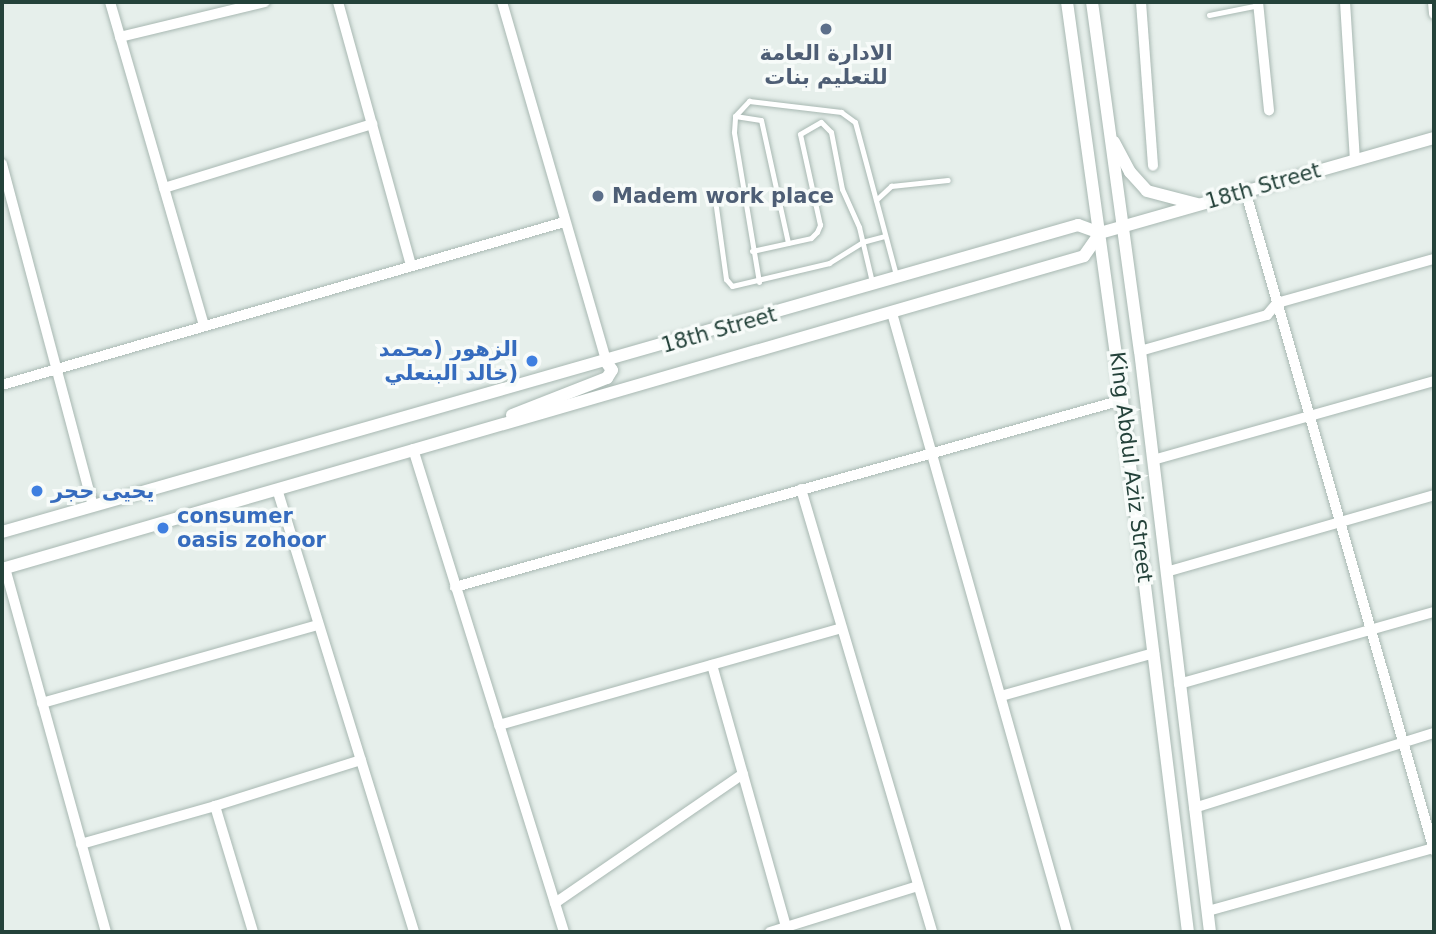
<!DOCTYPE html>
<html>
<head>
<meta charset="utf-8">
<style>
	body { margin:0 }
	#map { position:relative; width:1436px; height:934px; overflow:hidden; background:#e6efeb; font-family:"DejaVu Sans","Noto Naskh Arabic",sans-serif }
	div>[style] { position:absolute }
	.roads { filter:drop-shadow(0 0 2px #a8b8b2) drop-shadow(0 0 2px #a8b8b2) }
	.service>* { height:5px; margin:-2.5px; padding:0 2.5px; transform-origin:2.5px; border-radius:2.5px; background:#fff }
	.minor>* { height:10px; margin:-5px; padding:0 5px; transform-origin:5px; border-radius:5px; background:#fff }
	.tertiary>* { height:12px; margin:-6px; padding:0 6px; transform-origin:6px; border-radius:6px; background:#fff }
	.dots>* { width:19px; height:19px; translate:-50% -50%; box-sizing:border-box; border:4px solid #f7fbf9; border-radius:50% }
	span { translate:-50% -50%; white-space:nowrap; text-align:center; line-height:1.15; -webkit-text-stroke:7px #f7fbf9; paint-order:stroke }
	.service-label { font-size:21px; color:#4e5e75; font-weight:700 }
	.left { translate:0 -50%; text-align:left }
	.street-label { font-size:21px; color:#24423a }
	.shop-label { font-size:21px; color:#366cbe; font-weight:700 }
	.right { translate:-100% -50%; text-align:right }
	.frame { position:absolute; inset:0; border:4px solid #24423a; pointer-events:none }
</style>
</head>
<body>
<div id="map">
	<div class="roads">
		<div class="service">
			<div style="left:1209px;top:15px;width:51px;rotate:-11.3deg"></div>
			<div style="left:735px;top:116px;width:26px;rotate:9deg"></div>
			<div style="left:761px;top:120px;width:126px;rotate:77.6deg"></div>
			<div style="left:876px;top:200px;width:21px;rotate:-43deg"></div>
			<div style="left:891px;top:186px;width:57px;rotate:-6deg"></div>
			<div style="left:716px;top:207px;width:73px;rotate:82.1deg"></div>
			<div style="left:726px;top:279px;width:9px;rotate:49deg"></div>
			<div style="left:732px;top:286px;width:100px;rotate:-13.3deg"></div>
			<div style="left:829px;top:263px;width:39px;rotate:-32deg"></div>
			<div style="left:862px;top:242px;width:23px;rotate:-15deg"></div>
			<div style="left:752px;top:251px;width:60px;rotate:-12.4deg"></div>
			<div style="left:811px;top:238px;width:8px;rotate:-45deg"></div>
			<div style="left:817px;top:232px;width:8px;rotate:-67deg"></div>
			<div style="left:820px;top:225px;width:93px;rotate:-102.4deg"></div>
			<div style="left:800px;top:134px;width:24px;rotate:-30deg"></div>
			<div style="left:821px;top:122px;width:14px;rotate:45deg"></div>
			<div style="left:831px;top:132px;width:58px;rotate:79.1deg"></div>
			<div style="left:842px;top:189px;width:42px;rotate:65.9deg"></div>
			<div style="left:859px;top:227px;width:57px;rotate:76.7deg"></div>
			<div style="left:759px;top:282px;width:152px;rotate:-99.5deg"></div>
			<div style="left:734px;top:132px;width:16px;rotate:-86deg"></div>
			<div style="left:735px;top:116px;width:21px;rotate:-47deg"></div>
			<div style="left:749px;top:101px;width:93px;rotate:6.8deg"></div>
			<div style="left:841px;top:112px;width:17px;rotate:36deg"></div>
			<div style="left:855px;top:122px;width:158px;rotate:75deg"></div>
		</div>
		<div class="minor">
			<div style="left:110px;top:2px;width:337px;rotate:73.8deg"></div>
			<div style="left:338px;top:2px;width:274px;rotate:74.5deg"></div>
			<div style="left:502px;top:2px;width:376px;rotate:73.8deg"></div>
			<div style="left:1141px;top:2px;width:164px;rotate:85.8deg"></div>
			<div style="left:1258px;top:2px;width:109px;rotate:84.2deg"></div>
			<div style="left:1345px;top:2px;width:158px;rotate:86.4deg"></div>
			<div style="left:1433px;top:2px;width:12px;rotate:85deg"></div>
			<div style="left:120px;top:37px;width:149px;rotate:-13.6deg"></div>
			<div style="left:2px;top:164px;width:354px;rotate:75.1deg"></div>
			<div style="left:164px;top:188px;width:218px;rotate:-17.1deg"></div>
			<div style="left:1245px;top:190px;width:687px;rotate:74.02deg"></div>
			<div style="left:892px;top:313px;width:643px;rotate:74.21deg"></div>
			<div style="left:1140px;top:351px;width:132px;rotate:-15.8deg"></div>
			<div style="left:1267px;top:315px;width:16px;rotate:-50deg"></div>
			<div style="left:1277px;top:303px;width:163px;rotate:-15.7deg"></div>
			<div style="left:2px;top:385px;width:585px;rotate:-16.17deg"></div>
			<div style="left:413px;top:449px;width:506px;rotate:72.64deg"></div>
			<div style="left:1153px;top:460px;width:292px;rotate:-15.7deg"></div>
			<div style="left:277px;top:489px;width:464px;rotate:72.8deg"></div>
			<div style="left:801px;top:489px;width:462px;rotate:73.5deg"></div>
			<div style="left:5px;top:568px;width:378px;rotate:74.5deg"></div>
			<div style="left:1166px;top:572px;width:279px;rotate:-16deg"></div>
			<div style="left:455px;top:587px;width:693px;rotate:-15.66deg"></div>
			<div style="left:712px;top:665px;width:272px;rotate:74.2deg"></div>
			<div style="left:1179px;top:684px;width:265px;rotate:-15.8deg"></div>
			<div style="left:1001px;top:696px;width:159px;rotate:-15.7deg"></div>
			<div style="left:42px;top:703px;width:287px;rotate:-15.8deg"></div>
			<div style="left:499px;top:725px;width:356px;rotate:-15.8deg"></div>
			<div style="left:215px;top:806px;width:153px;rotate:-17.5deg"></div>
			<div style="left:1194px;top:808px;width:251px;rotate:-17.4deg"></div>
			<div style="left:81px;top:844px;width:139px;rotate:-15.8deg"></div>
			<div style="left:215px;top:806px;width:132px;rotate:73.2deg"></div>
			<div style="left:555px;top:903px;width:228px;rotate:-34.5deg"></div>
			<div style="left:1208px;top:911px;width:235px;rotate:-15.6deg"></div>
			<div style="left:770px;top:932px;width:155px;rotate:-17.3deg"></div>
		</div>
		<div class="tertiary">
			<div style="left:1067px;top:2px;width:402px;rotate:82.1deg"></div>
			<div style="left:1122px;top:400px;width:536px;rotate:82.93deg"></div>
			<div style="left:1092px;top:2px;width:352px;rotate:82.2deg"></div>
			<div style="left:1140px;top:351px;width:585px;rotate:83.13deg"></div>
			<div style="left:1114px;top:142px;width:34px;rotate:62deg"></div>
			<div style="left:1130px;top:172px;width:25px;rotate:48deg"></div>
			<div style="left:1147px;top:191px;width:52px;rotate:14.6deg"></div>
			<div style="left:512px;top:415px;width:102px;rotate:-21.3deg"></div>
			<div style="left:607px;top:378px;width:9px;rotate:-58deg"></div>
			<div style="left:612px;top:370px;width:9px;rotate:-126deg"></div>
			<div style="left:2px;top:532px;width:1119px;rotate:-15.92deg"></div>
			<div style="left:1078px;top:225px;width:23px;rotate:20deg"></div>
			<div style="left:1100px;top:233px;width:347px;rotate:-15.9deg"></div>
			<div style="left:2px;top:569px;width:1126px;rotate:-16.13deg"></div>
			<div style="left:1084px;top:256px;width:28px;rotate:-55deg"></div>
		</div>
	</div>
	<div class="dots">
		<div style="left:826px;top:29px;background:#5c6f8a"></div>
		<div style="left:598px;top:196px;background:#5c6f8a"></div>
		<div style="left:532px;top:361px;background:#3f7fe0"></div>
		<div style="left:37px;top:491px;background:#3f7fe0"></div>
		<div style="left:163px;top:528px;background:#3f7fe0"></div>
	</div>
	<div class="service-label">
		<span style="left:826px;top:65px">الادارة العامة<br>للتعليم بنات</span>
		<span class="left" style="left:612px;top:196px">Madem work place</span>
	</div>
	<div class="street-label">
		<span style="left:1263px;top:186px;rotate:-16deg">18th Street</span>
		<span style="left:719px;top:330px;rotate:-16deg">18th Street</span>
		<span style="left:1131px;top:467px;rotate:83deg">King Abdul Aziz Street</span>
	</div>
	<div class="shop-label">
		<span class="right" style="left:518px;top:361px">الزهور (محمد<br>خالد البنعلي)</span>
		<span class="left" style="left:51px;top:491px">يحيى حجر</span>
		<span class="left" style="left:177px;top:528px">consumer<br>oasis zohoor</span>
	</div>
	<div class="frame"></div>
</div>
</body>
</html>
